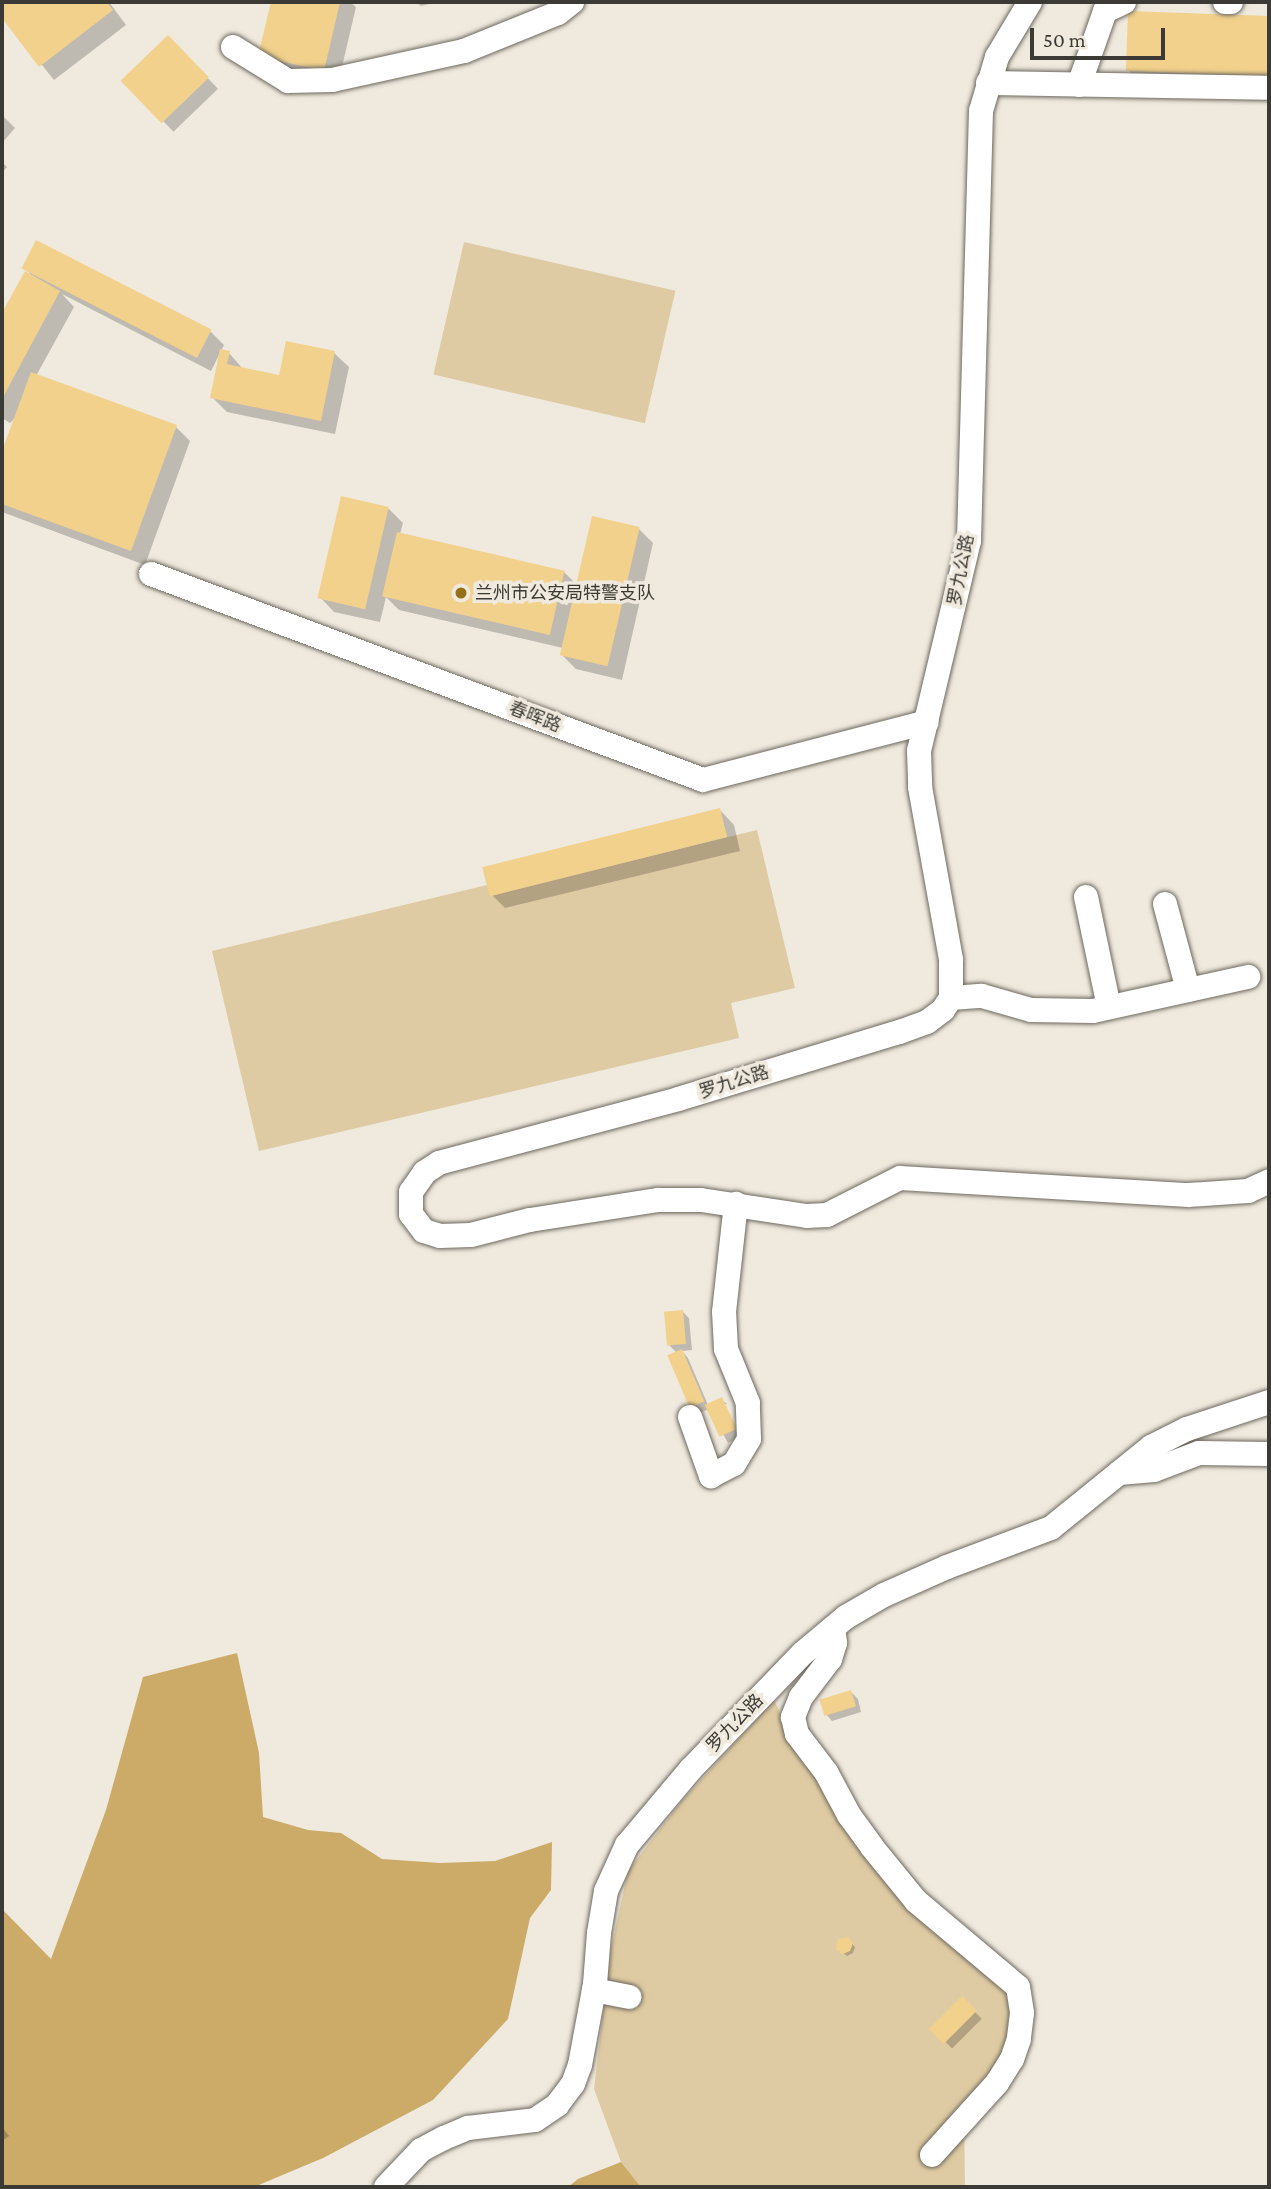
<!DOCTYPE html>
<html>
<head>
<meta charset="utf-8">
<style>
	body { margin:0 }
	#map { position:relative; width:1271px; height:2189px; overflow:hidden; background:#efe9de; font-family:"Crimson Pro","Noto Sans SC",serif }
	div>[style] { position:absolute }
	.green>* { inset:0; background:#dfcba3; transform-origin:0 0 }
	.forest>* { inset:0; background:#cbab67 }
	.shadow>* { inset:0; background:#0003; transform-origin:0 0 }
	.building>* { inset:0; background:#f2d18c; transform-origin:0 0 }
	.roads { filter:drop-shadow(0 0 2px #6d685e) drop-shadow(0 0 2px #6d685e) }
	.minor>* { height:24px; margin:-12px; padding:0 12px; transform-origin:12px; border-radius:12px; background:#fff }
	.dots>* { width:19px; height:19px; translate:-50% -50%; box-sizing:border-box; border:4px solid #efe9de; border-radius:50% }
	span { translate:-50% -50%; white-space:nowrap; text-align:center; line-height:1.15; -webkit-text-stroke:7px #efe9de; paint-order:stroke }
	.street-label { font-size:18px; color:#3c3a35 }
	.poi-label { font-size:18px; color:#3c3a35 }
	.left { translate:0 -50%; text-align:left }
	.frame { position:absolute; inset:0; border:4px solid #3c3a35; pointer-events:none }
	.scale { position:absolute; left:1030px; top:28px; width:135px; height:32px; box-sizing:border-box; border:4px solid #3c3a35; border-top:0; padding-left:9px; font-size:21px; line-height:24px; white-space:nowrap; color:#3c3a35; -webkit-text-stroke:5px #efe9de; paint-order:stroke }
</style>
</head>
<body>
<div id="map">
	<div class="green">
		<div style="left:464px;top:242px;width:217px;height:136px;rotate:13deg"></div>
		<div style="clip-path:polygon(757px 830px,795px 988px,731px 1003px,739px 1038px,259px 1151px,212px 951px,487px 885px,490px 895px)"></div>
		<div style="clip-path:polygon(774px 1700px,797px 1746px,882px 1869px,947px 1944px,1006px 1984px,1015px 2010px,1002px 2060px,964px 2110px,965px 2187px,641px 2187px,621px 2162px,594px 2089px,610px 1953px,628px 1871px,681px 1802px)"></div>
	</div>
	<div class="forest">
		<div style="clip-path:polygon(237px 1653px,259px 1753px,263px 1817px,308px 1830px,341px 1833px,382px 1859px,440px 1863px,495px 1861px,552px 1842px,551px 1890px,530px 1918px,508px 2019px,433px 2100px,323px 2158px,254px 2187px,2px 2187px,2px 1909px,51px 1959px,106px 1810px,143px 1677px)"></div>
		<div style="clip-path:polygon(621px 2162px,641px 2187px,568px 2187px,578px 2179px)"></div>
	</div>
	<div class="shadow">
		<div style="clip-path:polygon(2px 2px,109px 2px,126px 25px,54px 80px,2px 15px)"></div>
		<div style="clip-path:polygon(272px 2px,350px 2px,356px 7px,338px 84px,274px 69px,260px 55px)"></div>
		<div style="clip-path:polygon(416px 2px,439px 2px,421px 6px)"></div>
		<div style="clip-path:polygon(1130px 13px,1269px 17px,1269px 88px,1142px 84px,1128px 70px)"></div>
		<div style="left:168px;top:37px;width:72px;height:62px;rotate:46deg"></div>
		<div style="clip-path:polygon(2px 115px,15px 128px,2px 143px)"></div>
		<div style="clip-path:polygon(2px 162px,7px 167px,2px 173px)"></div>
		<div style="clip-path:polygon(24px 267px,210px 331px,224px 345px,221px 351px,229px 353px,243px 369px,280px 377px,334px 353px,349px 367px,335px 434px,227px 412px,212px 397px,220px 353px,211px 371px,62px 294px,74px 307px,36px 376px,176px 427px,190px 441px,145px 565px,2px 512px,2px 457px,16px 417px,10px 423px,2px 418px,2px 317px,25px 274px,33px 277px)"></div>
		<div style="clip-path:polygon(343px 498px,389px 509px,403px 523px,400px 534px,564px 572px,578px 586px,639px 529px,653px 543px,622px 680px,576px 669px,562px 655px,563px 648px,399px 610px,386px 597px,380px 622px,334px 612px,320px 597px)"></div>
		<div style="clip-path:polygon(720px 810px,734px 825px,740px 851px,505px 908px,491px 894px)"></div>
		<div style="clip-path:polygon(682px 1311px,689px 1318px,692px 1350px,682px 1351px,688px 1358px,708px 1405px,721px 1399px,727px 1404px,723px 1404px,739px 1437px,728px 1443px,709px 1409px,697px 1414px,690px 1407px,677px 1353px,669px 1345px)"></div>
		<div style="clip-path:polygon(851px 1692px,858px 1699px,861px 1712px,832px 1721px,826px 1714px)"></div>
		<div style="clip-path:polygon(848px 1939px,855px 1947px,853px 1953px,847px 1956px,842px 1952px)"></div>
		<div style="left:962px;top:1999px;width:28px;height:42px;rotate:45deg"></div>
		<div style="clip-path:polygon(2px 2127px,9px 2136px,2px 2141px)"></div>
	</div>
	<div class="building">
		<div style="clip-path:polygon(2px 2px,107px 2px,113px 10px,39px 67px,2px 18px)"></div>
		<div style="clip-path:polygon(271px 2px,340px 2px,324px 71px,258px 56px)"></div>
		<div style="left:1128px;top:11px;width:141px;height:60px;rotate:2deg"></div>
		<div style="left:168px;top:35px;width:59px;height:66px;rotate:46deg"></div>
		<div style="left:36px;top:240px;width:197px;height:32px;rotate:27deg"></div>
		<div style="clip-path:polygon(25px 271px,60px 291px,2px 399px,2px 313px)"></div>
		<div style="clip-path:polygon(286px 341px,335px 351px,321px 421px,210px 398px,220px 349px,230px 351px,227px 364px,279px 375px)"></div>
		<div style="clip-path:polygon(31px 372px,177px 425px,131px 551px,2px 504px,2px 451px)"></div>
		<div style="left:341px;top:496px;width:49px;height:105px;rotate:13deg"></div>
		<div style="left:592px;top:516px;width:49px;height:143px;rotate:13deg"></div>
		<div style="left:397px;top:532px;width:172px;height:66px;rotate:13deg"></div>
		<div style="left:720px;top:808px;width:30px;height:245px;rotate:76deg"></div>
		<div style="left:683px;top:1310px;width:34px;height:19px;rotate:85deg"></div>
		<div style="left:682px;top:1349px;width:57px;height:16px;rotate:67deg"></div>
		<div style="left:722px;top:1397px;width:35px;height:19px;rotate:65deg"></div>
		<div style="left:851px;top:1690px;width:17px;height:33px;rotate:73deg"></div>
		<div style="clip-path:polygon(848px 1937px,853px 1943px,850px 1951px,843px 1954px,836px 1949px,838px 1939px)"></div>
		<div style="left:962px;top:1996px;width:21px;height:47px;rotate:45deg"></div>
	</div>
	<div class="roads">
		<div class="minor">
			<div style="left:1030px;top:2px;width:64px;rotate:121deg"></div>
			<div style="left:997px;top:57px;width:56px;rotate:106.5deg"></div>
			<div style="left:981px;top:111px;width:430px;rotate:91.6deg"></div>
			<div style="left:969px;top:541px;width:216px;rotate:103.4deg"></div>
			<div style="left:919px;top:751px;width:36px;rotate:88deg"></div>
			<div style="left:920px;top:787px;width:176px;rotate:79.8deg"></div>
			<div style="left:951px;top:960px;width:38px;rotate:90deg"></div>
			<div style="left:951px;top:998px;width:14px;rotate:124deg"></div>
			<div style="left:943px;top:1010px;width:20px;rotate:143deg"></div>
			<div style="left:927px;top:1022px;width:30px;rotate:160deg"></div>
			<div style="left:899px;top:1032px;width:230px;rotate:163.1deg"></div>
			<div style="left:679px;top:1099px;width:248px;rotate:165.1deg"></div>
			<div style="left:439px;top:1163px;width:17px;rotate:147deg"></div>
			<div style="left:425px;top:1172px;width:24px;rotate:125deg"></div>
			<div style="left:411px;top:1192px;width:22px;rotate:90deg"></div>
			<div style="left:411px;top:1214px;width:21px;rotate:53deg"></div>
			<div style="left:424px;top:1231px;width:17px;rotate:17deg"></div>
			<div style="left:440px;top:1236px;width:31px;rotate:-2deg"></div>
			<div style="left:471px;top:1235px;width:61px;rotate:-14.3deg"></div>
			<div style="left:530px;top:1220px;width:130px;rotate:-8.9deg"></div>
			<div style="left:658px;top:1200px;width:43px"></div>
			<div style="left:701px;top:1200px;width:107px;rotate:8.6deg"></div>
			<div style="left:807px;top:1216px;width:20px;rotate:-3deg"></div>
			<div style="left:827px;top:1215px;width:82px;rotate:-26.9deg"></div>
			<div style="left:900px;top:1178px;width:289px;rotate:3.4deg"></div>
			<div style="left:1188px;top:1195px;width:60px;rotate:-3.8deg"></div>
			<div style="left:1248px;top:1191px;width:23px;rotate:-25deg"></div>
			<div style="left:1225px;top:2px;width:6px"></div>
			<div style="left:233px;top:47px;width:65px;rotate:31.7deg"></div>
			<div style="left:288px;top:81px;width:44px;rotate:-1.3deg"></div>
			<div style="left:332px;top:80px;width:135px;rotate:-12.4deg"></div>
			<div style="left:464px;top:51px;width:101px;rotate:-22deg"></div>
			<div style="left:558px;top:13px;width:18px;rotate:-38deg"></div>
			<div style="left:988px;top:83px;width:281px;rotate:1deg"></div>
			<div style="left:1079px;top:85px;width:78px;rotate:-70.6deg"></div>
			<div style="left:1105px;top:11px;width:21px;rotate:-25deg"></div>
			<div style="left:151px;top:574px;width:589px;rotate:20.46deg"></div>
			<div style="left:703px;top:780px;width:231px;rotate:-14.5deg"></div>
			<div style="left:1086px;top:897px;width:112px;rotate:78.2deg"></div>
			<div style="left:1165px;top:904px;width:89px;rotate:75deg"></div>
			<div style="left:951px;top:998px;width:31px;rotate:-4deg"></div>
			<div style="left:982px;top:996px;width:51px;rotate:15.9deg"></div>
			<div style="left:1031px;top:1010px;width:62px;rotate:0.9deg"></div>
			<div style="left:1093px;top:1011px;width:159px;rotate:-12.4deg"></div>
			<div style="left:690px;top:1417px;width:63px;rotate:70.4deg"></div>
			<div style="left:711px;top:1476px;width:26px;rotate:-28deg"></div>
			<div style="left:734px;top:1464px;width:29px;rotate:-59deg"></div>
			<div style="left:749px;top:1439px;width:36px;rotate:-92deg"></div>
			<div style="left:748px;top:1403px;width:58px;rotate:-112.2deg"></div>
			<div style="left:726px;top:1349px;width:37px;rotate:-93deg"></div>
			<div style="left:724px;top:1312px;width:109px;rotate:-83.7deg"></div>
			<div style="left:1119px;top:1473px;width:35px;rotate:-5deg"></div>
			<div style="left:1154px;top:1470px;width:48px;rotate:-20.7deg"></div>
			<div style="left:1199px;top:1453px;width:70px;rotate:0.8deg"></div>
			<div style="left:833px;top:1628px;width:15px;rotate:82deg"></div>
			<div style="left:835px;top:1643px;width:17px;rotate:107deg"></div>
			<div style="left:830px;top:1659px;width:48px;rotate:127.3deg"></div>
			<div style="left:801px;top:1697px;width:22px;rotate:112deg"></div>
			<div style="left:793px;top:1717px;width:17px;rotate:77deg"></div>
			<div style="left:797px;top:1734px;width:48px;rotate:52.7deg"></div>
			<div style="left:826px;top:1772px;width:49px;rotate:61.9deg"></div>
			<div style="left:849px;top:1815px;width:39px;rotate:54deg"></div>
			<div style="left:872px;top:1847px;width:70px;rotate:50.8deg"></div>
			<div style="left:916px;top:1901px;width:133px;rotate:40.1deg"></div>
			<div style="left:1018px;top:1987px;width:26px;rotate:81deg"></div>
			<div style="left:1022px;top:2013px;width:26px;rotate:97deg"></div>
			<div style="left:1019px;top:2039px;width:21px;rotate:109deg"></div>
			<div style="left:1012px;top:2059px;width:28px;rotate:122deg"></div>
			<div style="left:997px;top:2083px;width:97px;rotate:132.1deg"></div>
			<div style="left:594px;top:1990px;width:36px;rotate:11deg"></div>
			<div style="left:386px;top:2187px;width:51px;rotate:-46.6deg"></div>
			<div style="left:421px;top:2150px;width:26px;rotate:-28deg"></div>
			<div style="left:444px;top:2138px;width:26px;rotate:-23deg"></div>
			<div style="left:468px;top:2128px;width:67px;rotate:-6.8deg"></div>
			<div style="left:535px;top:2120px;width:27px;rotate:-34deg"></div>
			<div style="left:557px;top:2105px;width:26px;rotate:-53deg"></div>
			<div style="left:573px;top:2084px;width:20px;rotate:-70deg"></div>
			<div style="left:580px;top:2065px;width:82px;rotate:-79.5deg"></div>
			<div style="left:595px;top:1984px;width:51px;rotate:-85.5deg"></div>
			<div style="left:599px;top:1933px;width:43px;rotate:-80.5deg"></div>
			<div style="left:606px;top:1891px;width:51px;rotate:-65.5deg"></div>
			<div style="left:627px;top:1845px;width:99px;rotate:-49.9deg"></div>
			<div style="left:691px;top:1769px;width:161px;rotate:-46deg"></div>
			<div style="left:803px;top:1653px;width:56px;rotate:-39.9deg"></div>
			<div style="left:846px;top:1617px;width:44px;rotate:-30.1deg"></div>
			<div style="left:884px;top:1595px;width:69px;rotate:-24deg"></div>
			<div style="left:947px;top:1567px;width:111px;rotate:-20.6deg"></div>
			<div style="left:1051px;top:1528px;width:129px;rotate:-39deg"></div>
			<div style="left:1151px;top:1447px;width:40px;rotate:-26.6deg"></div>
			<div style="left:1187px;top:1429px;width:86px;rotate:-18.2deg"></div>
		</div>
	</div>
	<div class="dots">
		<div style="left:461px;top:593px;background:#947119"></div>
	</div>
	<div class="street-label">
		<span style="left:961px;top:570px;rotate:-79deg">罗九公路</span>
		<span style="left:535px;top:717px;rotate:21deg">春晖路</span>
		<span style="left:734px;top:1082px;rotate:-17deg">罗九公路</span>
		<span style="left:735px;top:1723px;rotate:-46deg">罗九公路</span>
	</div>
	<div class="poi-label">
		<span class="left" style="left:475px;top:593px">兰州市公安局特警支队</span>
	</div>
	<div class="frame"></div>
	<div class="scale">50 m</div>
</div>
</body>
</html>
